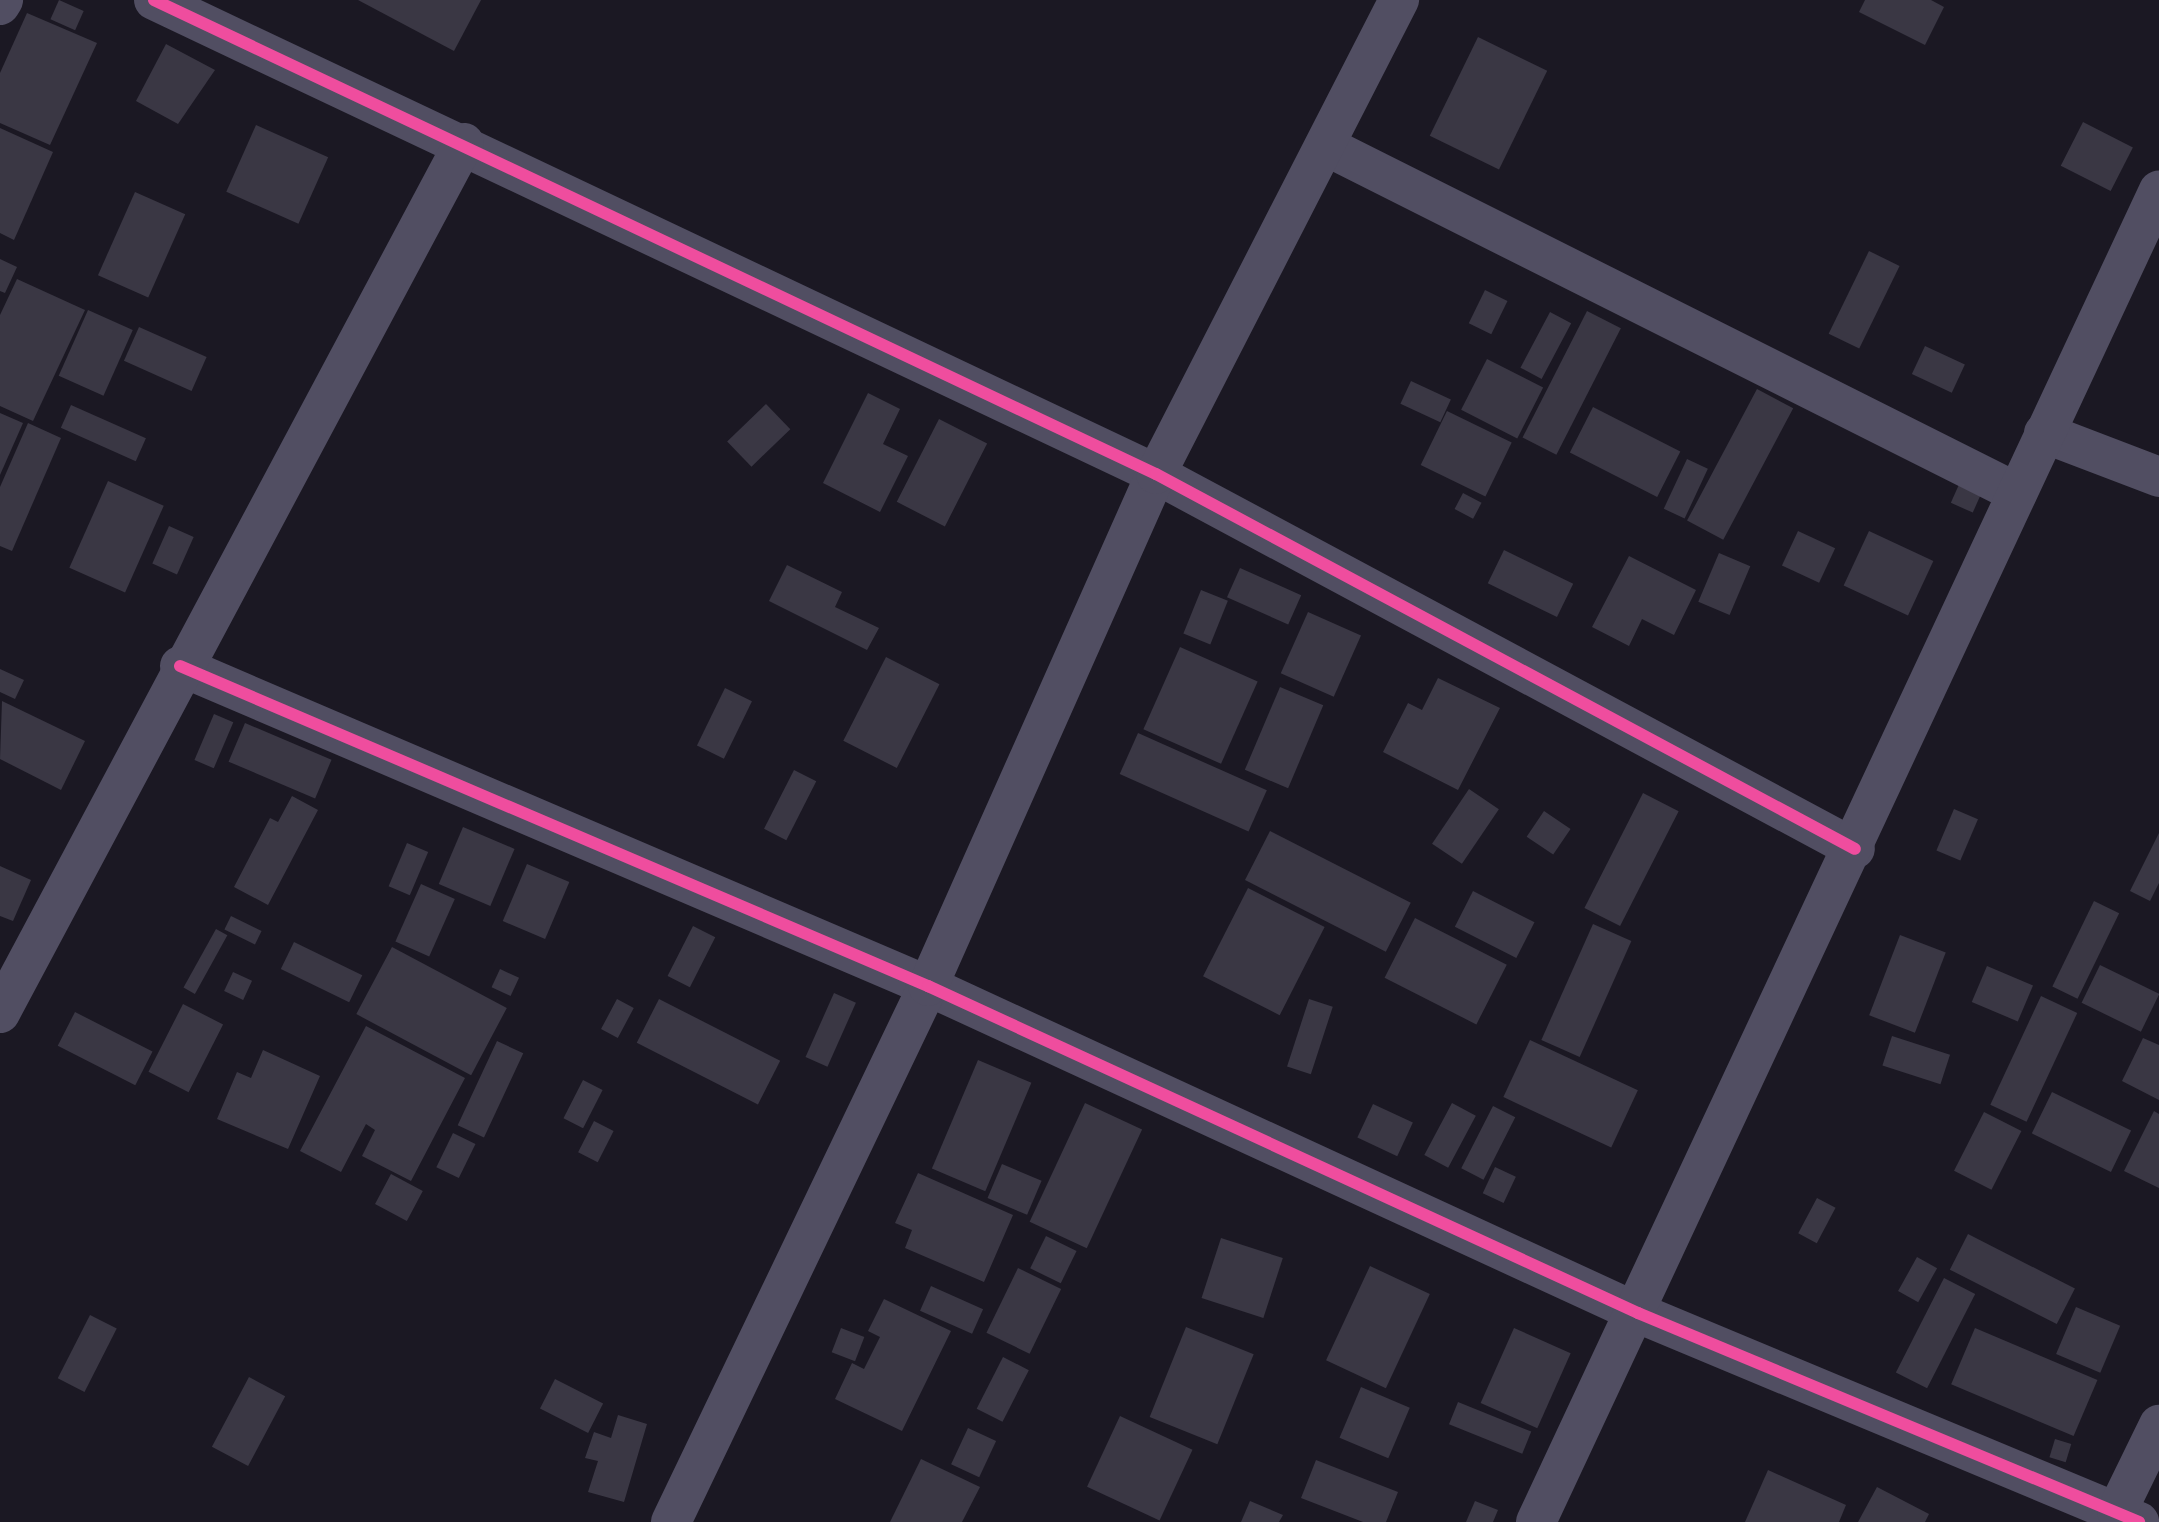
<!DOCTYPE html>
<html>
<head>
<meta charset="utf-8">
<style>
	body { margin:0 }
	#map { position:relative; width:2159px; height:1522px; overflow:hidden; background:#1b1823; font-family:"PT Sans",sans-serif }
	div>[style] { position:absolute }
	.building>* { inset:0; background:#3a3744; transform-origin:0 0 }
	.street>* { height:40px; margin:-20px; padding:0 20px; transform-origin:20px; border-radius:20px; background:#514e62 }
	.cycleway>* { height:12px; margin:-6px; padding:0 6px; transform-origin:6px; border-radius:6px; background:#ef4d9e }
	span { translate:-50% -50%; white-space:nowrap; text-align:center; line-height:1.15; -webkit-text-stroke:8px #181328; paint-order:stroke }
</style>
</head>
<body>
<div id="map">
	<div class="building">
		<div style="left:59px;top:0;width:27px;height:21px;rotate:24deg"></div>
		<div style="clip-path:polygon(358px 0,481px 0,454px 51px)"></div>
		<div style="clip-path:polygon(1865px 0,1931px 0,1944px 7px,1925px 45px,1859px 12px)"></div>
		<div style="clip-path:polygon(27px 13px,97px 43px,50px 145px,0 123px,0 73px)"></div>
		<div style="left:1478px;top:37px;width:77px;height:110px;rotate:26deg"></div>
		<div style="clip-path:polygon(166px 44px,215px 70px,178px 124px,136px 101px)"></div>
		<div style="left:2083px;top:122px;width:56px;height:49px;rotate:27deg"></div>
		<div style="left:256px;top:125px;width:79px;height:73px;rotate:24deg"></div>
		<div style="clip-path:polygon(0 128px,53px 152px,14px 240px,0 233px)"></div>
		<div style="left:135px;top:192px;width:55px;height:91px;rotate:24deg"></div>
		<div style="left:1869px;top:251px;width:34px;height:92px;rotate:26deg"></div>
		<div style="clip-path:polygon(0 259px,17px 267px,5px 293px,0 291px)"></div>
		<div style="clip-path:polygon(17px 279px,85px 310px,33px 421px,0 406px,0 315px)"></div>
		<div style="left:1485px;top:290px;width:25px;height:37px;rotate:26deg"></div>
		<div style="left:88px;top:310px;width:49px;height:72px;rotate:24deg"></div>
		<div style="left:1587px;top:311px;width:38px;height:142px;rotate:27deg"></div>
		<div style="left:1550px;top:312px;width:24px;height:63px;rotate:28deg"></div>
		<div style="left:139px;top:327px;width:74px;height:37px;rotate:24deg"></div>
		<div style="left:1925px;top:346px;width:44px;height:31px;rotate:25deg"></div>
		<div style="left:1487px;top:359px;width:63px;height:57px;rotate:27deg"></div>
		<div style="left:1411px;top:381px;width:44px;height:25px;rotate:25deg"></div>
		<div style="left:1757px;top:389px;width:41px;height:149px;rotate:28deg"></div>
		<div style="clip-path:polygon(868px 393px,900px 409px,883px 444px,908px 456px,880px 512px,823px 483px)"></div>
		<div style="left:766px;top:404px;width:35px;height:54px;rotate:46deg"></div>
		<div style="left:71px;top:405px;width:82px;height:25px;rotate:24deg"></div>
		<div style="left:1593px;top:407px;width:98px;height:51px;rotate:27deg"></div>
		<div style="left:1447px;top:411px;width:72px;height:60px;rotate:26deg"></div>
		<div style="clip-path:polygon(0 413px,23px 423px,0 475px)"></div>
		<div style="left:939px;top:419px;width:54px;height:93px;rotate:27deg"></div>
		<div style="clip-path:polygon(28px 423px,61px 438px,12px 551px,0 546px,0 487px)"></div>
		<div style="left:1687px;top:459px;width:23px;height:55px;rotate:25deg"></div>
		<div style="left:1961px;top:480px;width:24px;height:25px;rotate:24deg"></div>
		<div style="left:108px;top:481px;width:61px;height:95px;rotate:24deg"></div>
		<div style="left:1463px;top:493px;width:21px;height:18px;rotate:28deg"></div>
		<div style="left:169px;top:526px;width:27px;height:41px;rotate:24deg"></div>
		<div style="left:1798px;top:531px;width:41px;height:38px;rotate:25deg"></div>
		<div style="left:1869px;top:531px;width:71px;height:60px;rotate:25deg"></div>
		<div style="left:1504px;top:550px;width:77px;height:37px;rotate:26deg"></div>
		<div style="left:1719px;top:553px;width:34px;height:53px;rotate:23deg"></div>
		<div style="clip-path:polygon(1629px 556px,1696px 590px,1674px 635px,1642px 619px,1629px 646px,1592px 627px)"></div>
		<div style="clip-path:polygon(787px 565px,842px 592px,835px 607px,879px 628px,867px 650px,769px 601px)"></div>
		<div style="left:1240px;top:568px;width:67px;height:32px;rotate:24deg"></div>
		<div style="left:1201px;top:590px;width:29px;height:47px;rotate:22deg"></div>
		<div style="left:1308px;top:612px;width:58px;height:67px;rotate:24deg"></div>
		<div style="left:1180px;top:647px;width:85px;height:90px;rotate:24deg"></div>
		<div style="left:886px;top:657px;width:60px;height:94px;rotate:27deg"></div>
		<div style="clip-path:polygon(0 669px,24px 680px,15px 699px,0 692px)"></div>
		<div style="clip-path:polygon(1438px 678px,1500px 708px,1458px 790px,1383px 752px,1408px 703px,1422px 710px)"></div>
		<div style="left:1280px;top:687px;width:47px;height:90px;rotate:23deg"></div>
		<div style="left:725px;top:688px;width:30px;height:64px;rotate:26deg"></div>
		<div style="clip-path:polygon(2px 701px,85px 741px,61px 790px,0 759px)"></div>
		<div style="left:214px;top:714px;width:21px;height:50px;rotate:23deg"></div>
		<div style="left:245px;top:723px;width:94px;height:42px;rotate:23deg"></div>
		<div style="left:1138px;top:733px;width:141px;height:45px;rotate:24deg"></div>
		<div style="left:794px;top:770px;width:25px;height:66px;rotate:27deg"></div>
		<div style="left:1469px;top:789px;width:36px;height:66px;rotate:34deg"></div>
		<div style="left:1643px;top:793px;width:40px;height:129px;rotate:27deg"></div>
		<div style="clip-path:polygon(292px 796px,318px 810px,268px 905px,234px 887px,270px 818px,278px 822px)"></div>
		<div style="left:1954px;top:809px;width:26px;height:45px;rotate:23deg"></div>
		<div style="left:1544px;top:811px;width:32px;height:31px;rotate:34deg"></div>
		<div style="left:463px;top:827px;width:56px;height:62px;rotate:23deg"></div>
		<div style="left:1270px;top:831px;width:158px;height:55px;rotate:27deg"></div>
		<div style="clip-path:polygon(2159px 833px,2159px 883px,2150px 901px,2130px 891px)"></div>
		<div style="left:407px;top:843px;width:23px;height:47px;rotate:23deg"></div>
		<div style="left:527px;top:864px;width:46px;height:62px;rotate:23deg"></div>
		<div style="clip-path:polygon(0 866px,31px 880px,13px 921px,0 916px)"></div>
		<div style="left:421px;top:884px;width:37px;height:63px;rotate:24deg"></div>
		<div style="left:1248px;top:888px;width:86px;height:99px;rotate:27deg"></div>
		<div style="left:1473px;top:891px;width:69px;height:40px;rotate:27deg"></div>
		<div style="left:2094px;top:901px;width:28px;height:95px;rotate:26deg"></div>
		<div style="left:231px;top:916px;width:34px;height:15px;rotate:26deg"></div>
		<div style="left:1415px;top:918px;width:103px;height:67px;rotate:27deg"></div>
		<div style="left:1593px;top:924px;width:42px;height:127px;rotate:24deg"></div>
		<div style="left:693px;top:926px;width:25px;height:56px;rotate:27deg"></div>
		<div style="left:216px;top:929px;width:13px;height:67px;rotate:29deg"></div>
		<div style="left:1900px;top:935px;width:49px;height:86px;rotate:21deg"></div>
		<div style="left:294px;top:942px;width:76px;height:30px;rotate:26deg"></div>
		<div style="left:392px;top:947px;width:130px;height:76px;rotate:28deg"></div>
		<div style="left:2100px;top:965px;width:66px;height:42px;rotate:26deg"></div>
		<div style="left:1987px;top:966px;width:50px;height:39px;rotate:23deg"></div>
		<div style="left:500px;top:969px;width:21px;height:20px;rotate:25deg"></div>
		<div style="left:233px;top:972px;width:21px;height:21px;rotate:25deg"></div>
		<div style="left:834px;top:993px;width:24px;height:70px;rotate:24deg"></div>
		<div style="left:2041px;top:996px;width:40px;height:120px;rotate:25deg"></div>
		<div style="left:617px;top:999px;width:19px;height:34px;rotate:28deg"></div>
		<div style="left:659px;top:999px;width:136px;height:49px;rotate:27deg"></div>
		<div style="left:1309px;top:999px;width:25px;height:71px;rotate:18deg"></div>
		<div style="left:183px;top:1004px;width:45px;height:76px;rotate:27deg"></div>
		<div style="left:75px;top:1012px;width:87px;height:38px;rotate:27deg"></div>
		<div style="clip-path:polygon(366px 1026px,465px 1078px,411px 1181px,362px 1156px,375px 1130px,366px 1124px,341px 1172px,300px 1151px)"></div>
		<div style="left:1892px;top:1036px;width:61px;height:31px;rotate:18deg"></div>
		<div style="clip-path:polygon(2143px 1038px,2159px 1045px,2159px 1100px,2122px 1081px)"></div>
		<div style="left:1530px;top:1040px;width:119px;height:63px;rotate:25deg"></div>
		<div style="left:497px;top:1041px;width:29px;height:93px;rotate:25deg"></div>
		<div style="clip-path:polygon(263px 1050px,320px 1076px,288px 1149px,217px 1119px,237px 1072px,251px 1078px)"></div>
		<div style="left:978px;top:1060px;width:58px;height:118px;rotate:23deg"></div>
		<div style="left:583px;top:1080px;width:22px;height:43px;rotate:27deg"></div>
		<div style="left:2052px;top:1092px;width:88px;height:46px;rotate:26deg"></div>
		<div style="left:1085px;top:1103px;width:63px;height:131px;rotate:25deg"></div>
		<div style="left:1452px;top:1103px;width:27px;height:59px;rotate:28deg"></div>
		<div style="left:1373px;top:1104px;width:44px;height:37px;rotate:25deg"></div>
		<div style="left:1493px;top:1106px;width:25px;height:70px;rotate:27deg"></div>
		<div style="clip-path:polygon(2154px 1111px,2159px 1114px,2159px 1188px,2124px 1171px)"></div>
		<div style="left:1984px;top:1112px;width:42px;height:66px;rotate:27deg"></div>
		<div style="left:594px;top:1121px;width:22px;height:35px;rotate:27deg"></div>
		<div style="left:453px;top:1133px;width:25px;height:38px;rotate:26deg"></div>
		<div style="left:1002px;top:1164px;width:43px;height:37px;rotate:23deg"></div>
		<div style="left:1495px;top:1167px;width:23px;height:29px;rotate:25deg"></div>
		<div style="clip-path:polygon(918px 1173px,1013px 1215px,984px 1282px,905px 1248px,912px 1230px,895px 1223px)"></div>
		<div style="left:391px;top:1174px;width:36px;height:34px;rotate:28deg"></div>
		<div style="left:1817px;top:1198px;width:21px;height:40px;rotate:28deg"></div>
		<div style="left:1968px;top:1234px;width:120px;height:40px;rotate:27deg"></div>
		<div style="left:1046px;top:1236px;width:34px;height:36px;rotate:26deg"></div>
		<div style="left:1221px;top:1238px;width:65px;height:63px;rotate:18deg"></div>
		<div style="left:1917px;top:1257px;width:23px;height:39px;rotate:29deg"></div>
		<div style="left:1370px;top:1266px;width:66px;height:104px;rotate:25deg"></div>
		<div style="left:1018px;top:1268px;width:48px;height:72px;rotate:26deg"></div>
		<div style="left:1944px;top:1278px;width:35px;height:106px;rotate:27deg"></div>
		<div style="left:931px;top:1286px;width:57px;height:27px;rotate:24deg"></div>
		<div style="clip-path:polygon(884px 1299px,951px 1331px,902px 1431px,835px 1399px,852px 1363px,864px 1369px,880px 1337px,868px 1331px)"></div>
		<div style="left:2076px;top:1307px;width:48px;height:51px;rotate:23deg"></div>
		<div style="left:90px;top:1315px;width:30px;height:71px;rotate:27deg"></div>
		<div style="left:1186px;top:1327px;width:73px;height:97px;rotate:22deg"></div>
		<div style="left:841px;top:1328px;width:25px;height:26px;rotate:21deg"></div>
		<div style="left:1514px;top:1328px;width:62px;height:82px;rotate:24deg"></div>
		<div style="left:1975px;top:1328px;width:133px;height:61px;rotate:23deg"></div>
		<div style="left:1003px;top:1357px;width:29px;height:58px;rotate:27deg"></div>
		<div style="left:249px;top:1377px;width:41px;height:79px;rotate:28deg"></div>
		<div style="left:555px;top:1379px;width:54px;height:33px;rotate:27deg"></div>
		<div style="left:1361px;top:1387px;width:53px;height:55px;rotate:23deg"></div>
		<div style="left:1458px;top:1402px;width:79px;height:24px;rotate:22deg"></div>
		<div style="clip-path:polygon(618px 1415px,647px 1424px,624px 1502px,588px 1492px,598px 1461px,585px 1458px,594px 1432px,611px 1438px)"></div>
		<div style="left:1120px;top:1416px;width:80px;height:78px;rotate:25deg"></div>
		<div style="left:968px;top:1428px;width:31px;height:40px;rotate:25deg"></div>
		<div style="left:2055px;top:1439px;width:17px;height:19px;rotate:17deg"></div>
		<div style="clip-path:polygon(921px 1459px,980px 1487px,962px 1522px,890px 1522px)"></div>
		<div style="clip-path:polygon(1316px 1460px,1398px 1492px,1386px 1522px,1363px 1522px,1301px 1498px)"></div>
		<div style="clip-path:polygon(1768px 1470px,1846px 1505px,1839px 1522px,1745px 1522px)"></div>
		<div style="clip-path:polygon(1877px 1487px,1929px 1514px,1925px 1522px,1858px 1522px)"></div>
		<div style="clip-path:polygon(1250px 1501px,1283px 1515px,1279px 1522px,1241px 1522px)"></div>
		<div style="clip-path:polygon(1475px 1501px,1498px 1510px,1493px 1522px,1466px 1522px)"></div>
	</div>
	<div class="street">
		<div style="left:154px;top:0;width:1108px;rotate:25.32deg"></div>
		<div style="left:1156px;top:474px;width:793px;rotate:28.21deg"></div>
		<div style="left:0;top:5px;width:6px;rotate:-59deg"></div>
		<div style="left:1328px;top:147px;width:771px;rotate:26.66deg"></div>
		<div style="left:2044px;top:433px;width:123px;rotate:20.9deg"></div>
		<div style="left:180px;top:666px;width:814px;rotate:23.16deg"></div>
		<div style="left:928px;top:986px;width:782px;rotate:24.73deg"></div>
		<div style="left:1638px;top:1313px;width:543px;rotate:22.64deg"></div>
		<div style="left:0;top:1013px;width:986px;rotate:-61.93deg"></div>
		<div style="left:2117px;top:1511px;width:96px;rotate:-64deg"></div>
		<div style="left:671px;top:1522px;width:594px;rotate:-64.38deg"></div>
		<div style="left:928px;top:986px;width:560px;rotate:-66deg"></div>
		<div style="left:1156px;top:474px;width:533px;rotate:-62.86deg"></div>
		<div style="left:1536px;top:1522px;width:1470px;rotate:-64.93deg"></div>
	</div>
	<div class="cycleway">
		<div style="left:154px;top:0;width:1108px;rotate:25.32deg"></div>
		<div style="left:1156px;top:474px;width:793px;rotate:28.21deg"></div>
		<div style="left:180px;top:666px;width:814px;rotate:23.16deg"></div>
		<div style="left:928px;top:986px;width:782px;rotate:24.73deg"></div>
		<div style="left:1638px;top:1313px;width:543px;rotate:22.64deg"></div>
	</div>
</div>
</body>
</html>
